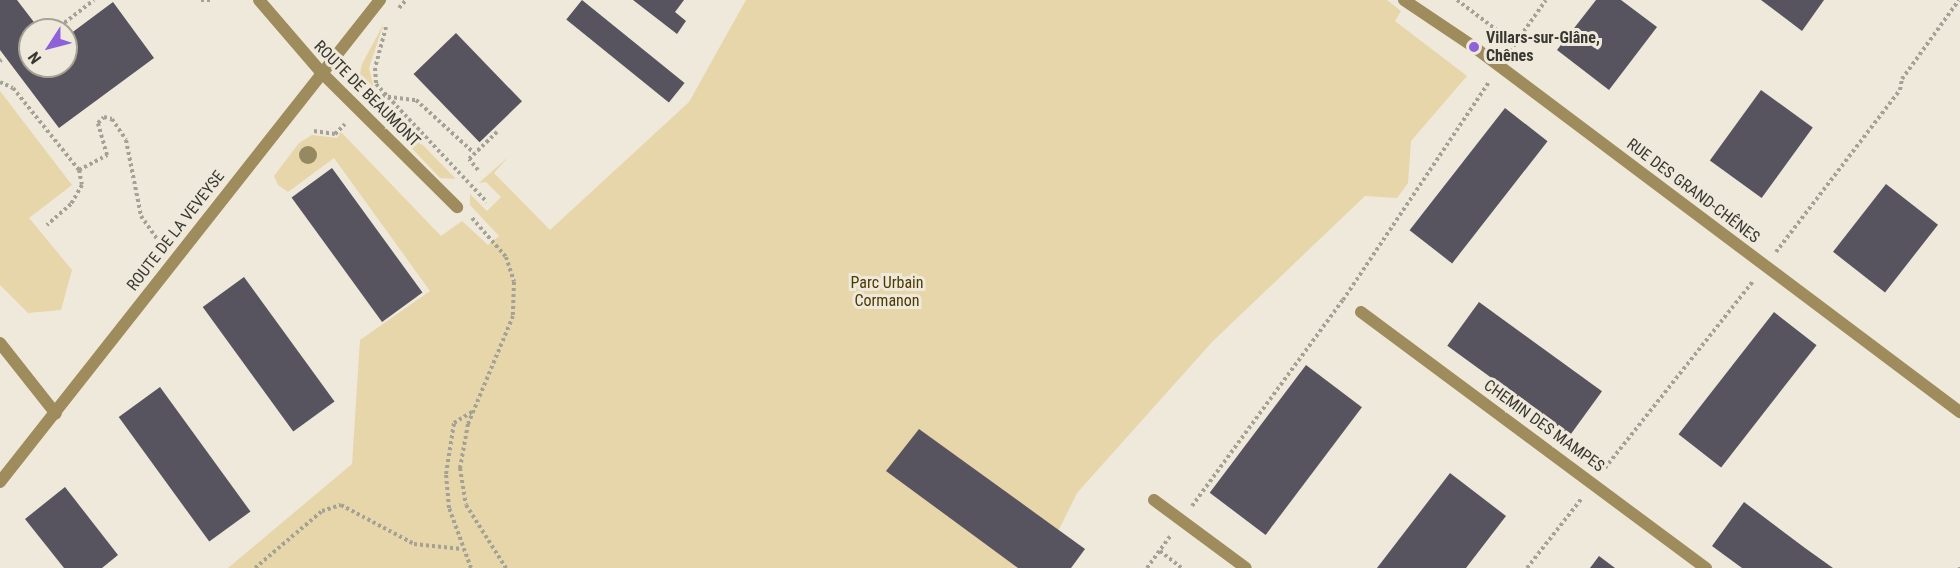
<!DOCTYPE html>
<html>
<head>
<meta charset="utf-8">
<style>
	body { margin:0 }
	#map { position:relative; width:1960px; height:568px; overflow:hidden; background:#eee9da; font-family:"Roboto Condensed",sans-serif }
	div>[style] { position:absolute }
	.green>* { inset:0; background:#e6d6aa }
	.building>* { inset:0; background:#575460; transform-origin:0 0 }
	.path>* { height:4px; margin-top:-2px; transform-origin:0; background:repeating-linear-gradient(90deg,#a4a195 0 3px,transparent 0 6px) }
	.minor>* { height:12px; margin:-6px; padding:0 6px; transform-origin:6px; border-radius:6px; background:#9e8c5c }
	.trees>* { width:18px; height:18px; margin:-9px; border-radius:50%; background:#958962 }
	.dots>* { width:16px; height:16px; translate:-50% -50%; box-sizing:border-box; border:3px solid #eee9da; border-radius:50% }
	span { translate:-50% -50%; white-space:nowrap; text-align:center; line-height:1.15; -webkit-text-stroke:6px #eee9da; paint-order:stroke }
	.poi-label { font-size:16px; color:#393731; font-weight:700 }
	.left { translate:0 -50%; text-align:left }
	.street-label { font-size:16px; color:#393731 }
	.park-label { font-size:16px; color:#4c3b00 }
	.north { position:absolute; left:18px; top:18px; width:60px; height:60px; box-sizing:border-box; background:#eee9da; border:2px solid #a6a296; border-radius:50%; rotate:234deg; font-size:16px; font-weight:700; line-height:24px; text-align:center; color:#393731 }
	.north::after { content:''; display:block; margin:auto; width:21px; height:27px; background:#8e60da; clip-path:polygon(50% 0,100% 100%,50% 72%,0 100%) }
</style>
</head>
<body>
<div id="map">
	<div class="green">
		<div style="clip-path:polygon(746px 0,1387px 0,1401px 11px,1395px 21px,1467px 76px,1411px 141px,1408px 183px,1397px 198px,1365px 196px,1212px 342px,1077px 493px,1040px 568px,228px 568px,352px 464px,360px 340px,430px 291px,334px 158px,288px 192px,278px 185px,274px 176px,299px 143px,312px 135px,337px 138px,341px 132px,441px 236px,462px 221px,488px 245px,499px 236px,470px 205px,470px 194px,487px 211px,501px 197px,486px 182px,479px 183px,508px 157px,494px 173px,550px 230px,689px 102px)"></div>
		<div style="clip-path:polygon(384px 23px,369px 68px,376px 97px,370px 102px,358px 83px,362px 64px)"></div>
		<div style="clip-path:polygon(0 91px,72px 185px,29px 218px,72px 270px,61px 310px,28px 313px,0 285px)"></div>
		<div style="clip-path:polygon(382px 103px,455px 178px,455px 179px,440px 178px,374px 108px)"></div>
	</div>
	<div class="building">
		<div style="clip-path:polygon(0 0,17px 0,40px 30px,30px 30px,30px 66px,66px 66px,66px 37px,113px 2px,154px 58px,59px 128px,0 50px)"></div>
		<div style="left:582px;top:0;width:132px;height:25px;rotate:39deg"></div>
		<div style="clip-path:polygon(633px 0,684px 0,675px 12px,686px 21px,677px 34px)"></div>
		<div style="clip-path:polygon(1596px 0,1621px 0,1657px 27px,1609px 90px,1557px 50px)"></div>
		<div style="clip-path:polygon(1761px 0,1824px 0,1802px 31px)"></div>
		<div style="left:456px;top:33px;width:95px;height:59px;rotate:46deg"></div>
		<div style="left:1761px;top:90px;width:64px;height:87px;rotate:36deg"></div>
		<div style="left:1505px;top:108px;width:54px;height:155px;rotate:38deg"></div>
		<div style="left:332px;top:168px;width:154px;height:50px;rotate:54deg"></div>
		<div style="left:1886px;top:184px;width:66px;height:86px;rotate:38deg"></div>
		<div style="left:244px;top:277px;width:154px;height:51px;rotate:54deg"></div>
		<div style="left:1479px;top:302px;width:152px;height:54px;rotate:36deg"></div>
		<div style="left:1774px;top:312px;width:54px;height:155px;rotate:38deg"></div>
		<div style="left:1306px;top:365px;width:70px;height:160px;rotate:37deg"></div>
		<div style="left:160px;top:387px;width:154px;height:51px;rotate:54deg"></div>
		<div style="clip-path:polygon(919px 429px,1085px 549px,1071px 568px,1018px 568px,886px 471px)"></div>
		<div style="clip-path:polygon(1450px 473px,1506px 516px,1466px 568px,1377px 568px)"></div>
		<div style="clip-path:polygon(65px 487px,118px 555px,102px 568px,64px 568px,25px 519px)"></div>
		<div style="clip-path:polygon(1744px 502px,1805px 548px,1833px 568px,1742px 568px,1712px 546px)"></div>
		<div style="clip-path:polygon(1599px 556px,1615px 568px,1590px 568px)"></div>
	</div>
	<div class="path">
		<div style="left:201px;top:0;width:11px"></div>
		<div style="left:1457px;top:0;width:73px;rotate:37.2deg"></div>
		<div style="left:399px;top:8px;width:11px;rotate:-49deg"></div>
		<div style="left:46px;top:25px;width:6px;rotate:59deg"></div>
		<div style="left:386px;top:27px;width:42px;rotate:105deg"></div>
		<div style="left:375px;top:68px;width:16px;rotate:86deg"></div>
		<div style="left:376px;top:84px;width:162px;rotate:46.8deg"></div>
		<div style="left:55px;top:30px;width:49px;rotate:-37.6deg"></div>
		<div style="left:1510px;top:51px;width:62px;rotate:-54.8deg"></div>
		<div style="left:0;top:61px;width:2px;rotate:-27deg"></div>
		<div style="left:0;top:82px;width:14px;rotate:25deg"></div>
		<div style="left:13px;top:88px;width:105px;rotate:51.2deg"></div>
		<div style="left:79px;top:170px;width:15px;rotate:79deg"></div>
		<div style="left:82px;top:185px;width:22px;rotate:120deg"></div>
		<div style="left:71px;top:204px;width:32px;rotate:139deg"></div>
		<div style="left:382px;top:96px;width:34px;rotate:7deg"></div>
		<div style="left:416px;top:100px;width:79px;rotate:42.4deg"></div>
		<div style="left:314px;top:131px;width:21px;rotate:8deg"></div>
		<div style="left:335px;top:134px;width:14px;rotate:-45deg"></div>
		<div style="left:79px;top:170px;width:32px;rotate:-28deg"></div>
		<div style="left:107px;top:155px;width:33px;rotate:-106deg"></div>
		<div style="left:98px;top:123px;width:8px;rotate:-45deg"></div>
		<div style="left:104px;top:117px;width:8px;rotate:14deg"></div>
		<div style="left:112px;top:119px;width:25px;rotate:56deg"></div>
		<div style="left:126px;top:140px;width:77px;rotate:78.8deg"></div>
		<div style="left:141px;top:216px;width:37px;rotate:55deg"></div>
		<div style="left:478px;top:170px;width:14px;rotate:-129deg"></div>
		<div style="left:469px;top:159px;width:39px;rotate:-44deg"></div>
		<div style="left:472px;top:218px;width:52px;rotate:48.9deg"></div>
		<div style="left:506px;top:257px;width:26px;rotate:72deg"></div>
		<div style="left:514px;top:282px;width:34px;rotate:92deg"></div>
		<div style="left:513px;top:316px;width:117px;rotate:112.6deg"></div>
		<div style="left:468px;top:424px;width:45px;rotate:100.3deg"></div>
		<div style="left:460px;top:468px;width:37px;rotate:81deg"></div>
		<div style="left:466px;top:505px;width:75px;rotate:57.6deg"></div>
		<div style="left:1776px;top:252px;width:204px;rotate:-52.6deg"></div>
		<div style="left:1900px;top:90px;width:11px;rotate:-80deg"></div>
		<div style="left:1902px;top:79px;width:97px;rotate:-54.2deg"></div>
		<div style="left:1605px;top:468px;width:238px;rotate:-51.6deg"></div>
		<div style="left:1192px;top:506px;width:255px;rotate:-53.8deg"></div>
		<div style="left:1343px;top:300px;width:262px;rotate:-56.2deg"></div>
		<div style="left:1160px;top:551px;width:28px;rotate:38deg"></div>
		<div style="left:255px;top:568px;width:88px;rotate:-40.4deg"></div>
		<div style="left:322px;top:511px;width:20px;rotate:-18deg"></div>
		<div style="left:341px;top:505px;width:83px;rotate:28.1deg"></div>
		<div style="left:414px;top:544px;width:48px;rotate:5.9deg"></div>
		<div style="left:471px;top:568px;width:64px;rotate:-110.1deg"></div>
		<div style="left:449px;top:508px;width:34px;rotate:-95deg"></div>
		<div style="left:446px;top:474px;width:52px;rotate:-81.1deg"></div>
		<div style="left:454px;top:423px;width:22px;rotate:-32deg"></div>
		<div style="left:1147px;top:568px;width:39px;rotate:-54deg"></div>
		<div style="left:1527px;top:568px;width:89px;rotate:-51.8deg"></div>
		<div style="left:1960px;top:568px;width:1px;rotate:-90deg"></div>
	</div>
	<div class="minor">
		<div style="left:259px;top:0;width:95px;rotate:49.3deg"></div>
		<div style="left:321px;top:72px;width:192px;rotate:44.8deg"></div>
		<div style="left:1404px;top:0;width:84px;rotate:33.9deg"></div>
		<div style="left:1474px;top:47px;width:608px;rotate:36.91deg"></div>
		<div style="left:1361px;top:312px;width:430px;rotate:36.6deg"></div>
		<div style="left:0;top:343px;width:90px;rotate:51.7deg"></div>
		<div style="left:0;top:482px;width:614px;rotate:-51.75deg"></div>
		<div style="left:1154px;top:500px;width:114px;rotate:36.5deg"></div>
	</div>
	<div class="trees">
		<div style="left:308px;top:155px"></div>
	</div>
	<div class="dots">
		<div style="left:1474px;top:47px;background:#8e60da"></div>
	</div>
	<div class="poi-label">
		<span class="left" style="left:1486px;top:47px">Villars-sur-Glâne,<br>Chênes</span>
	</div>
	<div class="street-label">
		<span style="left:367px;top:94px;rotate:45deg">ROUTE DE BEAUMONT</span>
		<span style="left:1693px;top:191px;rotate:37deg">RUE DES GRAND-CHÊNES</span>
		<span style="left:176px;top:231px;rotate:-52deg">ROUTE DE LA VEVEYSE</span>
		<span style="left:1544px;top:426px;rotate:36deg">CHEMIN DES MAMPES</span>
	</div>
	<div class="park-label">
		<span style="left:887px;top:292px">Parc Urbain<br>Cormanon</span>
	</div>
	<div class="north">N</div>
</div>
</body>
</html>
